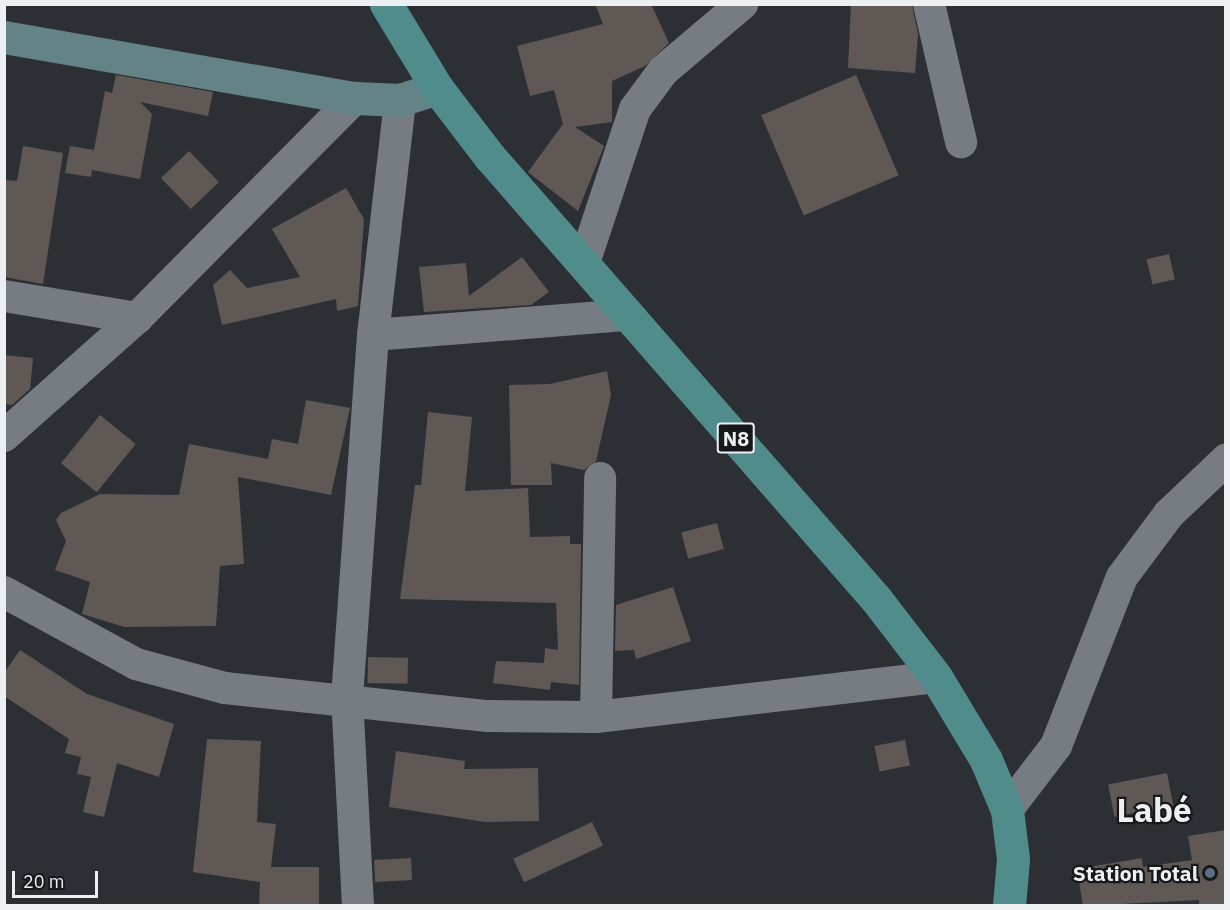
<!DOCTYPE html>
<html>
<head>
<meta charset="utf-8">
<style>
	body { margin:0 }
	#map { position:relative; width:1230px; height:910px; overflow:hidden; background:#2c3035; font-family:"IBM Plex Sans",sans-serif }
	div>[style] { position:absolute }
	.building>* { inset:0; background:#605855; transform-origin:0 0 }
	.street>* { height:32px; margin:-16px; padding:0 16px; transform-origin:16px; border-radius:16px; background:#777b82 }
	.secondary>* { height:33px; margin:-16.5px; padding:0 16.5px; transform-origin:16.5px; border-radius:16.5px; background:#648387 }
	.primary>* { height:33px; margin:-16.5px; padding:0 16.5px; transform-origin:16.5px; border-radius:16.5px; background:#518c8d }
	.dots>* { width:16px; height:16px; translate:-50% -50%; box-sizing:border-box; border:3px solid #16181a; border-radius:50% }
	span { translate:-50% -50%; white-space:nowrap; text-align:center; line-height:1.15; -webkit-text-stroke:4.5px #16181a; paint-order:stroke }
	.shield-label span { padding:2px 4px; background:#16181a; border:2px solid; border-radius:4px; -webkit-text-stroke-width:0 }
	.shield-label { font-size:20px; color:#edf0f3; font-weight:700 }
	.poi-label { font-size:21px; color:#edf0f3; font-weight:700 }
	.right { translate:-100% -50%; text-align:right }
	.town-label { font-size:33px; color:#edf0f3; font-weight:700 }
	.frame { position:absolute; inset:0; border:6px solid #edf0f3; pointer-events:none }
	.scale { position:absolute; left:12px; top:871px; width:86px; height:27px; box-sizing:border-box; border:3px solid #edf0f3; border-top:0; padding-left:8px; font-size:18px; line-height:21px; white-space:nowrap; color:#edf0f3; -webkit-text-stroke:4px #16181a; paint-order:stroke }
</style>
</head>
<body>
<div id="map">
	<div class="building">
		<div style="clip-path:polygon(595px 4px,651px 4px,669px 43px,645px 66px,612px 81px,612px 122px,575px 127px,604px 146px,578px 211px,528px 172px,563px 124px,554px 90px,530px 96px,517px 46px,603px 24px)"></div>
		<div style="clip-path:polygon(851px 4px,912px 5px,918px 34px,915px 73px,848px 68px)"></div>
		<div style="clip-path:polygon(116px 75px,213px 92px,208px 116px,140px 102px,152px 114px,140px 179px,92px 170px,91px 177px,65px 173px,70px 146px,94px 150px,105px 91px,112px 93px)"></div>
		<div style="left:856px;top:75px;width:109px;height:103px;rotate:67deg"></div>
		<div style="clip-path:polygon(23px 146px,63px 153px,43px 284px,4px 277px,4px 180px,17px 181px)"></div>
		<div style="left:189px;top:151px;width:43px;height:39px;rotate:46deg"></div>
		<div style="clip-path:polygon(346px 188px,364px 219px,358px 306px,337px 311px,336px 299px,222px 325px,213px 285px,230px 270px,247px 288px,300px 277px,272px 229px)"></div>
		<div style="left:1169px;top:254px;width:26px;height:23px;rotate:77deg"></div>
		<div style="clip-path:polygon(522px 257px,549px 292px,531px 305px,424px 312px,419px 267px,466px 263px,469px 296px)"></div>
		<div style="clip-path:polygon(4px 355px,33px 358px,30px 389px,12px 405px,4px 404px)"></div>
		<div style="clip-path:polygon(607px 371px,611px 395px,596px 461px,584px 470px,551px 463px,552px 485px,511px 485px,509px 385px,550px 384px)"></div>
		<div style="clip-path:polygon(306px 400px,350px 408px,331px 495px,238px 477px,244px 564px,220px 566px,216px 626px,125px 627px,82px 614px,90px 582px,55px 570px,66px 541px,56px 520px,61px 513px,100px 494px,179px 495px,189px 444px,268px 459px,272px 439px,298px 444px)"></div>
		<div style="clip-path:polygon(428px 412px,472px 417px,465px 491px,528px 488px,530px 537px,570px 536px,570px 544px,581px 544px,579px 685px,551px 682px,550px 690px,493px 683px,496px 661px,544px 663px,545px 648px,558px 650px,556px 603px,400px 599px,415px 485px,421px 485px)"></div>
		<div style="left:100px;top:415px;width:46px;height:62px;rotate:39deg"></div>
		<div style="left:717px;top:523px;width:27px;height:37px;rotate:75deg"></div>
		<div style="clip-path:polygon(673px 587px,691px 641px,636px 659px,634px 650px,615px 651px,616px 605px)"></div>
		<div style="clip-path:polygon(20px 650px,87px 694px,174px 724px,159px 777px,117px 763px,104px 817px,83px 812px,91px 777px,77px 774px,81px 757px,65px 753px,69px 739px,4px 696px,4px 673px)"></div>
		<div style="left:368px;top:657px;width:40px;height:26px;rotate:1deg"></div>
		<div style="clip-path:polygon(207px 739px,261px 741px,257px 822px,276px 824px,271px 867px,319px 867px,319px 906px,259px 906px,260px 882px,193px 872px)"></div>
		<div style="left:905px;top:740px;width:26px;height:31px;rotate:79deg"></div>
		<div style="clip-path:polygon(396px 751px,465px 761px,464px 769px,538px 768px,539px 821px,485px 822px,389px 807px)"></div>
		<div style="left:1167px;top:773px;width:33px;height:60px;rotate:79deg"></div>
		<div style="left:592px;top:822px;width:26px;height:87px;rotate:65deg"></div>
		<div style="clip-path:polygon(1226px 830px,1226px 906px,1199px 906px,1199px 900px,1083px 906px,1077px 869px,1142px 858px,1143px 867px,1192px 860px,1188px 836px)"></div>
		<div style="left:411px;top:858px;width:22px;height:37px;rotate:87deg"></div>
	</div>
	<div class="street">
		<div style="left:929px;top:4px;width:142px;rotate:76.9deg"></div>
		<div style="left:584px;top:263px;width:162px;rotate:-71.7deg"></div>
		<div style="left:635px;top:109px;width:47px;rotate:-53.6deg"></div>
		<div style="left:663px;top:71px;width:104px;rotate:-40.3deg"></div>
		<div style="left:4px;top:296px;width:135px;rotate:9.4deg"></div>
		<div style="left:373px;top:335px;width:256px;rotate:-4.5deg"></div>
		<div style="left:4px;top:436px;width:178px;rotate:-41.6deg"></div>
		<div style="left:137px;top:318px;width:310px;rotate:-45.3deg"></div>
		<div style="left:4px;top:592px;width:150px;rotate:28.6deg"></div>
		<div style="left:136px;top:664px;width:92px;rotate:15.1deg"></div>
		<div style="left:225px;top:688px;width:264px;rotate:6.1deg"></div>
		<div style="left:488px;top:716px;width:108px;rotate:0.5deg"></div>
		<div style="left:596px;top:717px;width:342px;rotate:-6.7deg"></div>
		<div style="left:596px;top:717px;width:239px;rotate:-89deg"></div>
		<div style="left:1007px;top:810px;width:81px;rotate:-52.6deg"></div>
		<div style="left:1056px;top:746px;width:181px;rotate:-68.7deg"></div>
		<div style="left:1122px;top:577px;width:79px;rotate:-53.3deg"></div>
		<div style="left:1169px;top:514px;width:79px;rotate:-43.5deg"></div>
		<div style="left:358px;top:906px;width:208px;rotate:-93deg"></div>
		<div style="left:347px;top:698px;width:364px;rotate:-85.9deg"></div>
		<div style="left:373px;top:335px;width:237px;rotate:-83.4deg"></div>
	</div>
	<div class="secondary">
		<div style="left:4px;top:37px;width:356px;rotate:9.9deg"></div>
		<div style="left:355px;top:98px;width:45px;rotate:2.5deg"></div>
		<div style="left:400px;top:100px;width:39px;rotate:-18deg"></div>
	</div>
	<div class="primary">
		<div style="left:386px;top:4px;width:98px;rotate:58.7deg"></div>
		<div style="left:437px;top:88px;width:86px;rotate:52.6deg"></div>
		<div style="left:489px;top:156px;width:588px;rotate:48.86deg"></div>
		<div style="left:876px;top:599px;width:98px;rotate:52.4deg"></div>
		<div style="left:936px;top:677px;width:97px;rotate:58.9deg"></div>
		<div style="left:986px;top:760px;width:54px;rotate:67.2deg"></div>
		<div style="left:1007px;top:810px;width:49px;rotate:83deg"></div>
		<div style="left:1013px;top:859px;width:47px;rotate:94.9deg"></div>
	</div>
	<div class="dots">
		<div style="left:1210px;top:873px;background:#5c6f8a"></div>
	</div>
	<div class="shield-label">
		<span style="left:736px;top:438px">N8</span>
	</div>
	<div class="poi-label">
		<span class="right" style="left:1198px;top:873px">Station Total</span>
	</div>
	<div class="town-label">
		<span style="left:1154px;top:810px">Labé</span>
	</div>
	<div class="frame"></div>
	<div class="scale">20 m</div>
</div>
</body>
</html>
